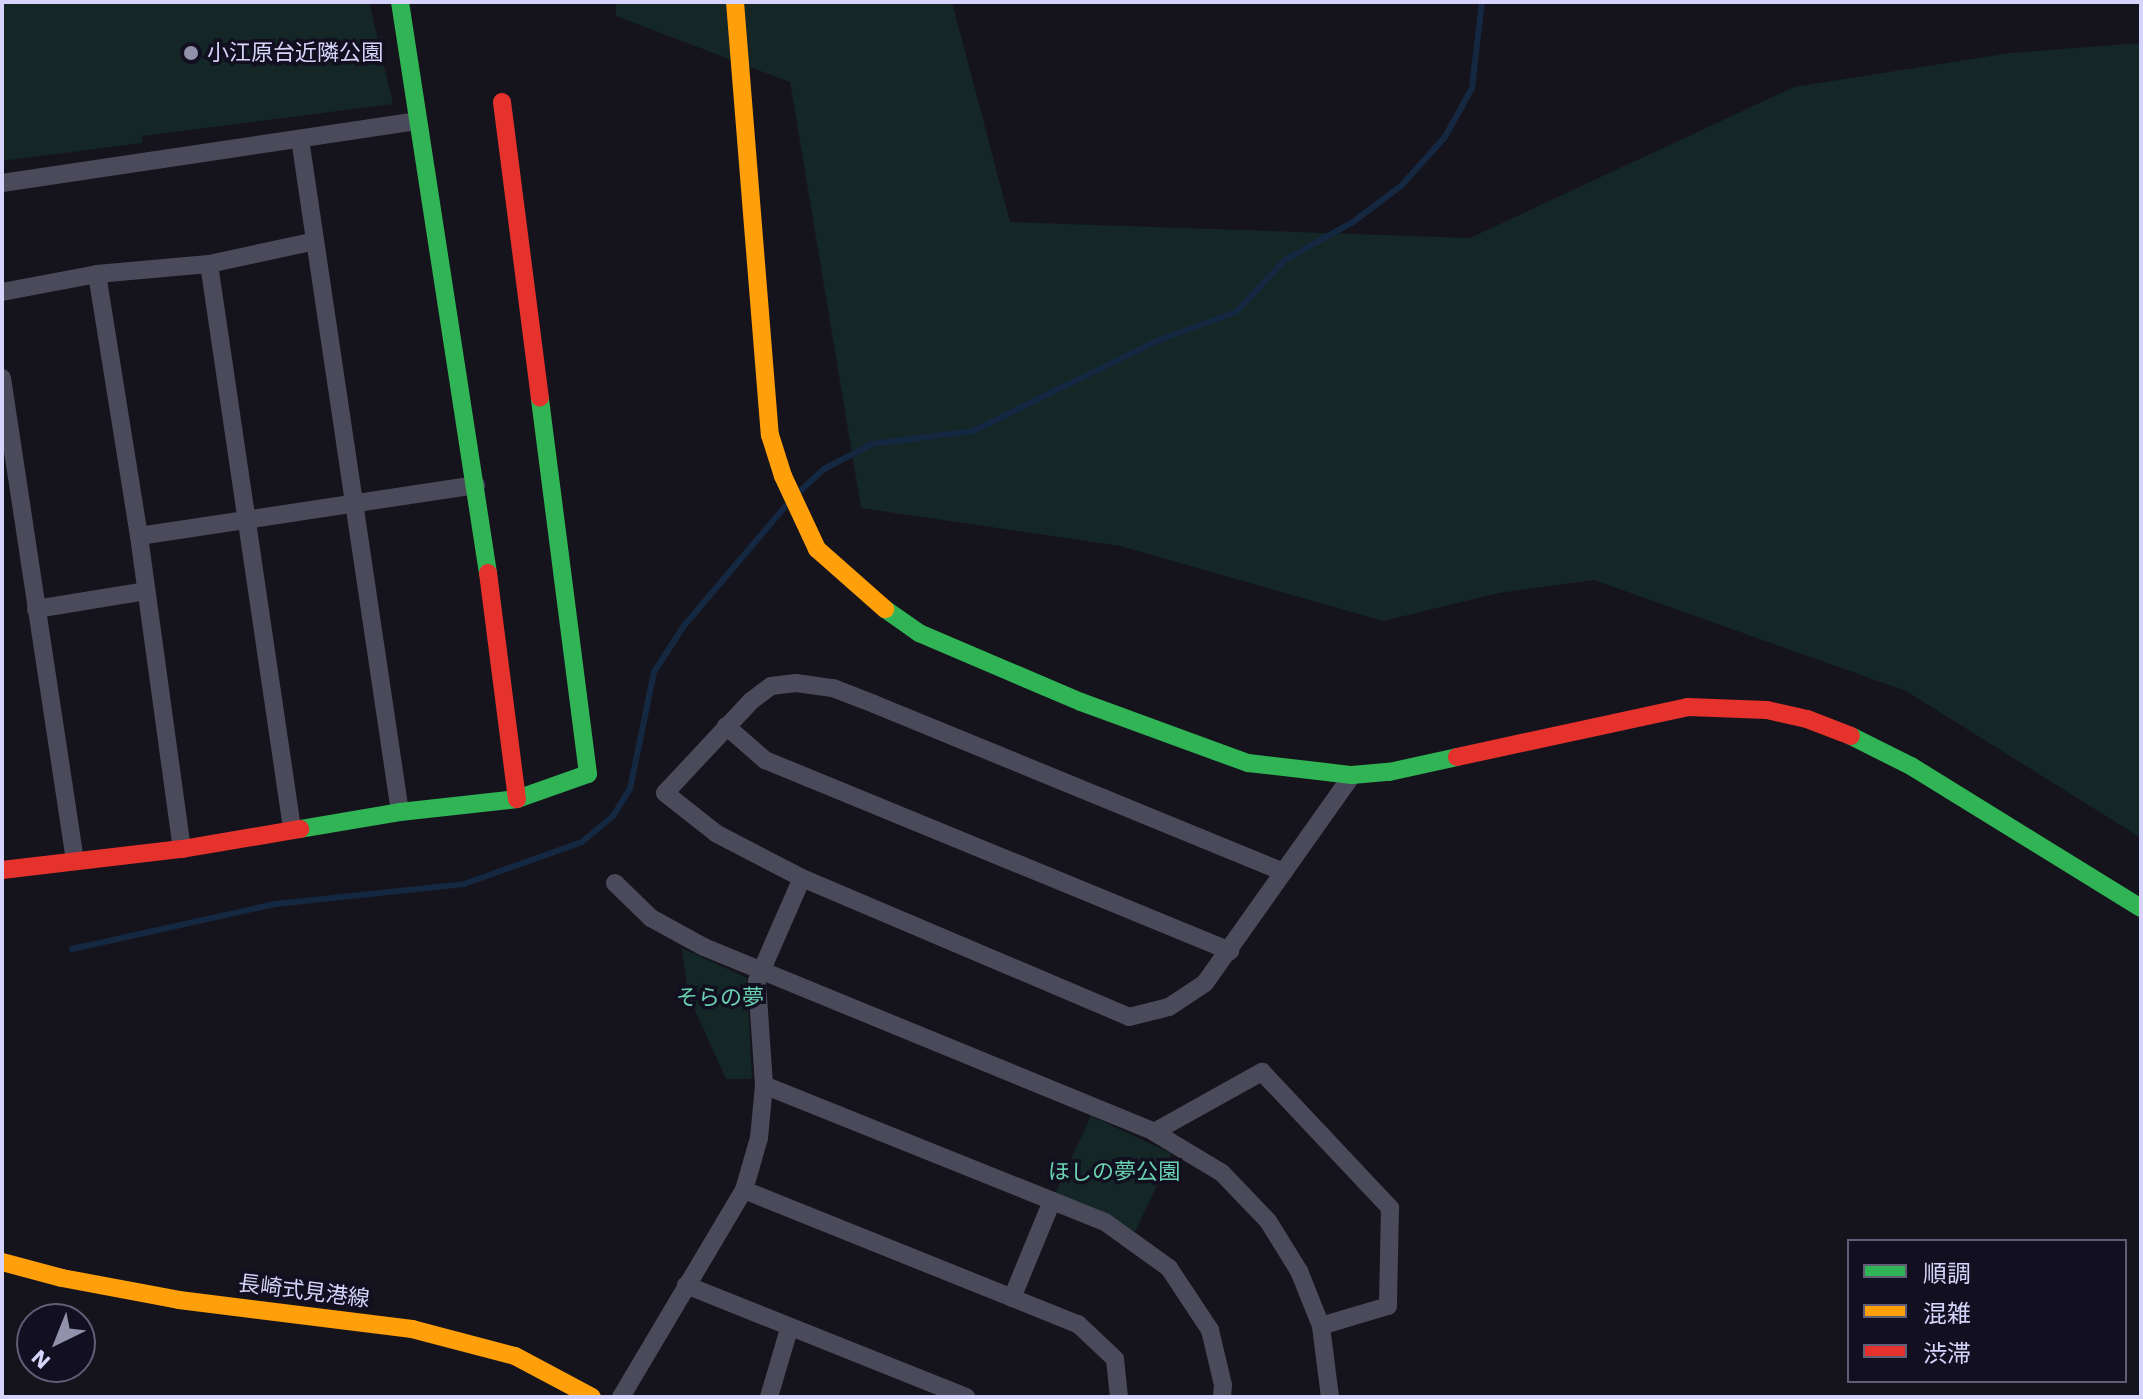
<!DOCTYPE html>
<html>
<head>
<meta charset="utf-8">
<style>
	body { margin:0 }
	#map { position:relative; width:2143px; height:1399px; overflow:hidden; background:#15141c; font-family:"Work Sans","Noto Sans JP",sans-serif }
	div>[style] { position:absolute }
	.green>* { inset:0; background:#142626; transform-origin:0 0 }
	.stream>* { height:6px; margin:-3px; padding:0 3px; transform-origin:3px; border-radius:3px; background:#152841 }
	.street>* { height:18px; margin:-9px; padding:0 9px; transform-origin:9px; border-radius:9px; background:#4a4a5b }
	.fast>* { height:18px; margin:-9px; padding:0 9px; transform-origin:9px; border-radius:9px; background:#30b455 }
	.slow>* { height:18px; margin:-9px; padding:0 9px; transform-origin:9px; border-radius:9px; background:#ff9f0a }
	.jam>* { height:18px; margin:-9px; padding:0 9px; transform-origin:9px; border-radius:9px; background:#e5322d }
	.dots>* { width:22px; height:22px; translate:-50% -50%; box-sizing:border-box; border:4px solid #121020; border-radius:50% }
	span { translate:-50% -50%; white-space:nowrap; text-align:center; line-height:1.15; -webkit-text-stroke:7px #121020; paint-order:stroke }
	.poi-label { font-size:22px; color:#d6d4fa }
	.left { translate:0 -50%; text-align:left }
	.park-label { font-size:22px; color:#69d1b0 }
	.street-label { font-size:22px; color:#d6d4fa }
	.frame { position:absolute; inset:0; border:4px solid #d6d4fa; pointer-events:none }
	.legend { position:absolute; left:1847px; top:1239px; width:280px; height:144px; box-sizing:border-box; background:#121020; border:2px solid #605e77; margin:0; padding:10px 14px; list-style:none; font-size:24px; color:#d6d4fa }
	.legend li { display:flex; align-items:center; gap:16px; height:40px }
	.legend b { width:40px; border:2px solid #605e77 }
	.north { position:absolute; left:16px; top:1303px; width:80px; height:80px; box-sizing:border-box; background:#121020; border:2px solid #605e77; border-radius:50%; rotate:223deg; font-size:22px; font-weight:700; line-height:32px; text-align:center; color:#d6d4fa }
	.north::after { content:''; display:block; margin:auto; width:28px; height:36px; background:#9291ac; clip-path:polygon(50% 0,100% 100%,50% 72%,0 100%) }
</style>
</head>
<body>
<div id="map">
	<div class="green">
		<div style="clip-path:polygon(2px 2px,369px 2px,393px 104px,142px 136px,142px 143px,2px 161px)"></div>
		<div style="clip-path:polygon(616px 2px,952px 2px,1010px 222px,1470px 238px,1794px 87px,2010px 53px,2141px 43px,2141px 838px,1906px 691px,1594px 580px,1499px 593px,1383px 621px,1120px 546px,861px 508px,790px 82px,616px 16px)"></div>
		<div style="clip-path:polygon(682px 948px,747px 978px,752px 1079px,726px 1079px,688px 995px)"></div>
		<div style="left:1091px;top:1116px;width:89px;height:86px;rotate:25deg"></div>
	</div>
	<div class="stream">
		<div style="left:797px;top:494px;width:37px;rotate:-43deg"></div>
		<div style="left:824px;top:469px;width:54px;rotate:-27.5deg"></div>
		<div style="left:872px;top:444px;width:102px;rotate:-7.3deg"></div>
		<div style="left:973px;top:431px;width:207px;rotate:-26.1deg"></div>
		<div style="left:1159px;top:340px;width:82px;rotate:-20deg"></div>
		<div style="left:1236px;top:312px;width:71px;rotate:-46.7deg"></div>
		<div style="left:1285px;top:260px;width:78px;rotate:-29.2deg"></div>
		<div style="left:1353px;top:222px;width:60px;rotate:-36.9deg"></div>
		<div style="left:1401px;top:186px;width:66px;rotate:-48.1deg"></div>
		<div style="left:1445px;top:137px;width:56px;rotate:-61.1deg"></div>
		<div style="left:1472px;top:88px;width:87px;rotate:-83.4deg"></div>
		<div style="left:72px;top:949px;width:208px;rotate:-12.5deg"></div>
		<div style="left:275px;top:904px;width:190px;rotate:-6deg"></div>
		<div style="left:464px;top:884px;width:125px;rotate:-19.6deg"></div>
		<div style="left:582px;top:842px;width:40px;rotate:-40deg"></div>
		<div style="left:613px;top:816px;width:32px;rotate:-58deg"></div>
		<div style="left:630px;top:789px;width:119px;rotate:-78.4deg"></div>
		<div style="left:654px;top:672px;width:54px;rotate:-57.2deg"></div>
		<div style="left:683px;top:627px;width:164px;rotate:-49.7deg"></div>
	</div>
	<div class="street">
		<div style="left:300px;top:139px;width:680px;rotate:81.55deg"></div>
		<div style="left:2px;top:183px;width:419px;rotate:-8.5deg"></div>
		<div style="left:209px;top:264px;width:570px;rotate:81.63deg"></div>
		<div style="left:97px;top:274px;width:265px;rotate:80.9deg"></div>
		<div style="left:139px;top:536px;width:316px;rotate:82.2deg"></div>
		<div style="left:2px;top:292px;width:97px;rotate:-10.7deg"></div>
		<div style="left:97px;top:274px;width:112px;rotate:-5.1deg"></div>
		<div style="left:209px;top:264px;width:108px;rotate:-12.2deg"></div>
		<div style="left:2px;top:378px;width:487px;rotate:81.4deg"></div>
		<div style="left:139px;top:536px;width:341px;rotate:-8.6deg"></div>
		<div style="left:36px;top:609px;width:111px;rotate:-9.3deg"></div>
		<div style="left:726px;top:726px;width:52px;rotate:41.1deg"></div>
		<div style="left:765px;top:760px;width:503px;rotate:22.33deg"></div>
		<div style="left:802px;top:878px;width:96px;rotate:-152.6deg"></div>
		<div style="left:717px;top:834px;width:66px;rotate:-141.7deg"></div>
		<div style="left:665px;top:793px;width:126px;rotate:-46.9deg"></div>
		<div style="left:751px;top:701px;width:25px;rotate:-37deg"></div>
		<div style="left:771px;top:686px;width:25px;rotate:-7deg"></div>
		<div style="left:796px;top:683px;width:37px;rotate:8deg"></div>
		<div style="left:833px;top:688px;width:44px;rotate:21.3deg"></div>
		<div style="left:874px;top:704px;width:443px;rotate:22.3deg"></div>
		<div style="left:615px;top:883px;width:50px;rotate:44.2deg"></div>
		<div style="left:651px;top:918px;width:60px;rotate:28.7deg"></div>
		<div style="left:704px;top:947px;width:487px;rotate:22.3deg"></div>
		<div style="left:1154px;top:1132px;width:79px;rotate:31.1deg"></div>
		<div style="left:1222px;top:1173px;width:66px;rotate:46.2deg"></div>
		<div style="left:1268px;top:1221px;width:59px;rotate:58.2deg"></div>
		<div style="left:1299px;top:1271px;width:59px;rotate:68.2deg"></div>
		<div style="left:1321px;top:1326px;width:72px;rotate:82.8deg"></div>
		<div style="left:764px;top:1085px;width:367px;rotate:21.9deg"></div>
		<div style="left:1105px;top:1222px;width:79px;rotate:35.7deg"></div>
		<div style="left:1169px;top:1268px;width:74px;rotate:56.5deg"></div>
		<div style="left:1210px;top:1330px;width:57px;rotate:76.7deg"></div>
		<div style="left:1223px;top:1385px;width:12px;rotate:95deg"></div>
		<div style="left:1154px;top:1132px;width:124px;rotate:-29.1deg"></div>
		<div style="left:1262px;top:1072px;width:187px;rotate:46.7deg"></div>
		<div style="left:1390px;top:1208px;width:98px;rotate:91.2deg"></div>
		<div style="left:1388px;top:1306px;width:70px;rotate:163.4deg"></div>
		<div style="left:744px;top:1190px;width:360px;rotate:21.9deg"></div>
		<div style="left:1078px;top:1324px;width:51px;rotate:43.4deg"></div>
		<div style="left:1115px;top:1359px;width:38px;rotate:84deg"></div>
		<div style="left:686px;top:1285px;width:302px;rotate:21.8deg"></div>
		<div style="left:1012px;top:1298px;width:105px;rotate:-67.6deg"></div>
		<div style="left:621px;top:1397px;width:241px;rotate:-59.3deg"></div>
		<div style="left:744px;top:1190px;width:54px;rotate:-73.9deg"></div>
		<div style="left:759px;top:1138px;width:53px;rotate:-84.6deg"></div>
		<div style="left:764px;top:1085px;width:104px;rotate:-93.9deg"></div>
		<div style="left:757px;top:981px;width:112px;rotate:-66.4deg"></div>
		<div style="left:802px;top:878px;width:355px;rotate:23deg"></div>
		<div style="left:1129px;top:1017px;width:41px;rotate:-14deg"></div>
		<div style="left:1169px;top:1007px;width:43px;rotate:-33.7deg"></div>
		<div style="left:1205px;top:983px;width:255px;rotate:-54.7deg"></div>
		<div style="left:769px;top:1397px;width:71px;rotate:-73.6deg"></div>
	</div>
	<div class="fast">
		<div style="left:400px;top:2px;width:578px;rotate:81.24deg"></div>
		<div style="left:885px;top:609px;width:42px;rotate:35.2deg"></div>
		<div style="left:919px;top:633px;width:176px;rotate:23.1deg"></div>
		<div style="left:1081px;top:702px;width:178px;rotate:20.1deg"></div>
		<div style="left:1248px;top:763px;width:105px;rotate:6.6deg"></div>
		<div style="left:1352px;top:775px;width:37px;rotate:-5deg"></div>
		<div style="left:1389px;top:772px;width:70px;rotate:-12.4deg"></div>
		<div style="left:1851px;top:736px;width:67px;rotate:26.6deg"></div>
		<div style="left:1911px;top:766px;width:270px;rotate:31.7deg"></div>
		<div style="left:300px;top:829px;width:101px;rotate:-9.6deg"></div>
		<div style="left:400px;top:812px;width:118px;rotate:-6.3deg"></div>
		<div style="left:517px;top:799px;width:75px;rotate:-19.4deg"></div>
		<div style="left:588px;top:774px;width:379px;rotate:-97.3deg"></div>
	</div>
	<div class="slow">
		<div style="left:735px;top:2px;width:434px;rotate:85.4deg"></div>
		<div style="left:770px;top:435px;width:43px;rotate:72.4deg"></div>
		<div style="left:783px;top:476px;width:81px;rotate:65deg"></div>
		<div style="left:817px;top:549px;width:91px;rotate:41.4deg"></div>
		<div style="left:2px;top:1262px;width:62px;rotate:14.9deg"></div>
		<div style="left:62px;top:1278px;width:119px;rotate:10.6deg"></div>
		<div style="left:179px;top:1300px;width:235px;rotate:7.1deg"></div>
		<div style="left:412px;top:1329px;width:106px;rotate:14.7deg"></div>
		<div style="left:515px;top:1356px;width:87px;rotate:28deg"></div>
	</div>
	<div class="jam">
		<div style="left:502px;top:102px;width:298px;rotate:82.7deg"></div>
		<div style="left:488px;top:573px;width:228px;rotate:82.7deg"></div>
		<div style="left:1457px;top:757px;width:236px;rotate:-12.2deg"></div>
		<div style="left:1688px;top:707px;width:79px;rotate:2.2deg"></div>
		<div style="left:1767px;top:710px;width:41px;rotate:12.7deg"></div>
		<div style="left:1807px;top:719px;width:47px;rotate:21.1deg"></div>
		<div style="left:2px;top:870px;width:181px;rotate:-6.7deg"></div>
		<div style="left:182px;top:849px;width:120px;rotate:-9.6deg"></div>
	</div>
	<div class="dots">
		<div style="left:191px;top:53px;background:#9291ac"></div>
	</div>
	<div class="poi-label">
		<span class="left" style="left:207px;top:53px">小江原台近隣公園</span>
	</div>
	<div class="park-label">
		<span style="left:720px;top:998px">そらの夢</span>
		<span style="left:1114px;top:1172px">ほしの夢公園</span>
	</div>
	<div class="street-label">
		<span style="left:304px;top:1291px;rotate:7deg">長崎式見港線</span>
	</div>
	<div class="frame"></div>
	<ul class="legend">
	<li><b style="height:10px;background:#30b455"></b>順調</li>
	<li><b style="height:10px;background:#ff9f0a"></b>混雑</li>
	<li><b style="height:10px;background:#e5322d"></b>渋滞</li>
	</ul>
	<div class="north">N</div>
</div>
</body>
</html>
